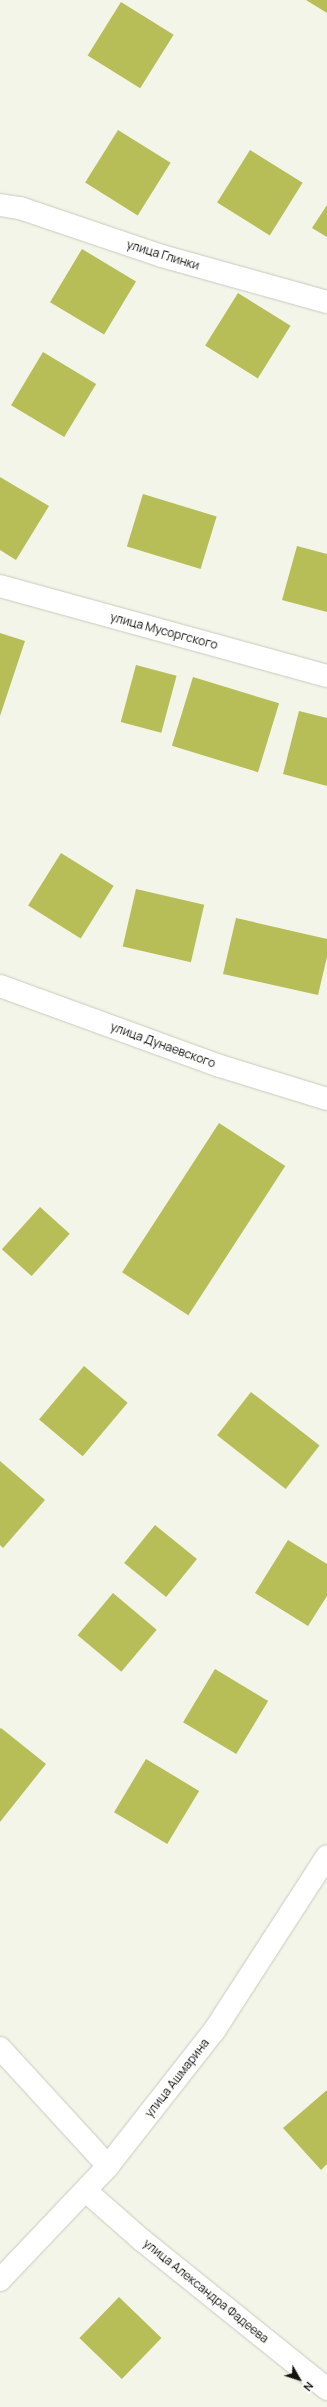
<!DOCTYPE html>
<html>
<head>
<meta charset="utf-8">
<style>
	body { margin:0 }
	#map { position:relative; width:327px; height:2407px; overflow:hidden; background:#f4f5e9; font-family:Manrope,sans-serif }
	div>[style] { position:absolute }
	.building>* { inset:0; background:#b7bd57; transform-origin:0 0 }
	.roads { filter:drop-shadow(0 0 1px #c8cabe) drop-shadow(0 0 1px #c8cabe) }
	.street>* { height:22px; margin:-11px; padding:0 11px; transform-origin:11px; border-radius:11px; background:#fff }
	.secondary>* { height:22px; margin:-11px; padding:0 11px; transform-origin:11px; border-radius:11px; background:#fff }
	span { translate:-50% -50%; white-space:nowrap; text-align:center; line-height:1.15; -webkit-text-stroke:3.5px #fff; paint-order:stroke }
	.street-label { font-size:12px; color:#131410 }
	.north { position:absolute; left:279px; top:2359px; width:40px; height:40px; -webkit-text-stroke:3px #fff; paint-order:stroke; rotate:129deg; font-size:11px; font-weight:700; line-height:16px; text-align:center; color:#131410 }
	.north::after { content:''; display:block; margin:auto; width:14px; height:18px; background:#131410; clip-path:polygon(50% 0,100% 100%,50% 72%,0 100%) }
</style>
</head>
<body>
<div id="map">
	<div class="building">
		<div style="clip-path:polygon(306px 0,327px 0,327px 13px)"></div>
		<div style="left:121px;top:2px;width:62px;height:63px;rotate:32deg"></div>
		<div style="left:118px;top:130px;width:62px;height:62px;rotate:32deg"></div>
		<div style="left:250px;top:150px;width:62px;height:62px;rotate:32deg"></div>
		<div style="clip-path:polygon(327px 205px,327px 237px,312px 228px)"></div>
		<div style="left:82px;top:249px;width:63px;height:62px;rotate:31deg"></div>
		<div style="left:238px;top:293px;width:62px;height:62px;rotate:32deg"></div>
		<div style="left:43px;top:352px;width:62px;height:62px;rotate:31deg"></div>
		<div style="clip-path:polygon(0 477px,49px 506px,16px 560px,0 550px)"></div>
		<div style="left:143px;top:494px;width:77px;height:55px;rotate:17deg"></div>
		<div style="clip-path:polygon(297px 546px,327px 554px,327px 612px,282px 600px)"></div>
		<div style="clip-path:polygon(0 633px,25px 641px,0 716px)"></div>
		<div style="left:136px;top:665px;width:42px;height:59px;rotate:15deg"></div>
		<div style="left:193px;top:677px;width:90px;height:72px;rotate:17deg"></div>
		<div style="clip-path:polygon(299px 711px,327px 718px,327px 786px,283px 774px)"></div>
		<div style="left:61px;top:853px;width:62px;height:62px;rotate:32deg"></div>
		<div style="left:136px;top:889px;width:70px;height:59px;rotate:13deg"></div>
		<div style="clip-path:polygon(236px 918px,327px 939px,327px 957px,318px 995px,223px 974px)"></div>
		<div style="left:219px;top:1123px;width:79px;height:178px;rotate:33deg"></div>
		<div style="left:40px;top:1207px;width:40px;height:57px;rotate:42deg"></div>
		<div style="left:84px;top:1366px;width:57px;height:70px;rotate:40deg"></div>
		<div style="left:251px;top:1392px;width:87px;height:55px;rotate:38deg"></div>
		<div style="clip-path:polygon(0 1461px,45px 1500px,3px 1548px,0 1545px)"></div>
		<div style="left:155px;top:1525px;width:54px;height:49px;rotate:39deg"></div>
		<div style="clip-path:polygon(288px 1540px,327px 1564px,327px 1596px,308px 1626px,255px 1593px)"></div>
		<div style="left:113px;top:1593px;width:57px;height:55px;rotate:40deg"></div>
		<div style="left:215px;top:1669px;width:62px;height:62px;rotate:31deg"></div>
		<div style="clip-path:polygon(1px 1728px,46px 1764px,0 1822px,0 1729px)"></div>
		<div style="left:146px;top:1759px;width:62px;height:62px;rotate:31deg"></div>
		<div style="clip-path:polygon(327px 2090px,327px 2164px,321px 2170px,283px 2128px)"></div>
		<div style="left:119px;top:2297px;width:59px;height:57px;rotate:44deg"></div>
	</div>
	<div class="roads">
		<div class="street">
			<div style="left:0;top:205px;width:20px;rotate:9deg"></div>
			<div style="left:20px;top:208px;width:150px;rotate:18.7deg"></div>
			<div style="left:162px;top:256px;width:171px;rotate:15.6deg"></div>
			<div style="left:0;top:586px;width:339px;rotate:15.4deg"></div>
			<div style="left:0;top:986px;width:234px;rotate:20deg"></div>
			<div style="left:220px;top:1066px;width:112px;rotate:17.1deg"></div>
			<div style="left:0;top:2048px;width:160px;rotate:47.5deg"></div>
			<div style="left:86px;top:2191px;width:76px;rotate:41.3deg"></div>
			<div style="left:143px;top:2241px;width:236px;rotate:38.8deg"></div>
		</div>
		<div class="secondary">
			<div style="left:0;top:2280px;width:157px;rotate:-46.5deg"></div>
			<div style="left:108px;top:2166px;width:172px;rotate:-51.9deg"></div>
			<div style="left:214px;top:2031px;width:208px;rotate:-57.1deg"></div>
		</div>
	</div>
	<div class="street-label">
		<span style="left:163px;top:255px;rotate:17deg">улица Глинки</span>
		<span style="left:164px;top:631px;rotate:15deg">улица Мусоргского</span>
		<span style="left:163px;top:1045px;rotate:20deg">улица Дунаевского</span>
		<span style="left:177px;top:2078px;rotate:-52deg">улица Ашмарина</span>
		<span style="left:206px;top:2291px;rotate:39deg">улица Александра Фадеева</span>
	</div>
	<div class="north">N</div>
</div>
</body>
</html>
